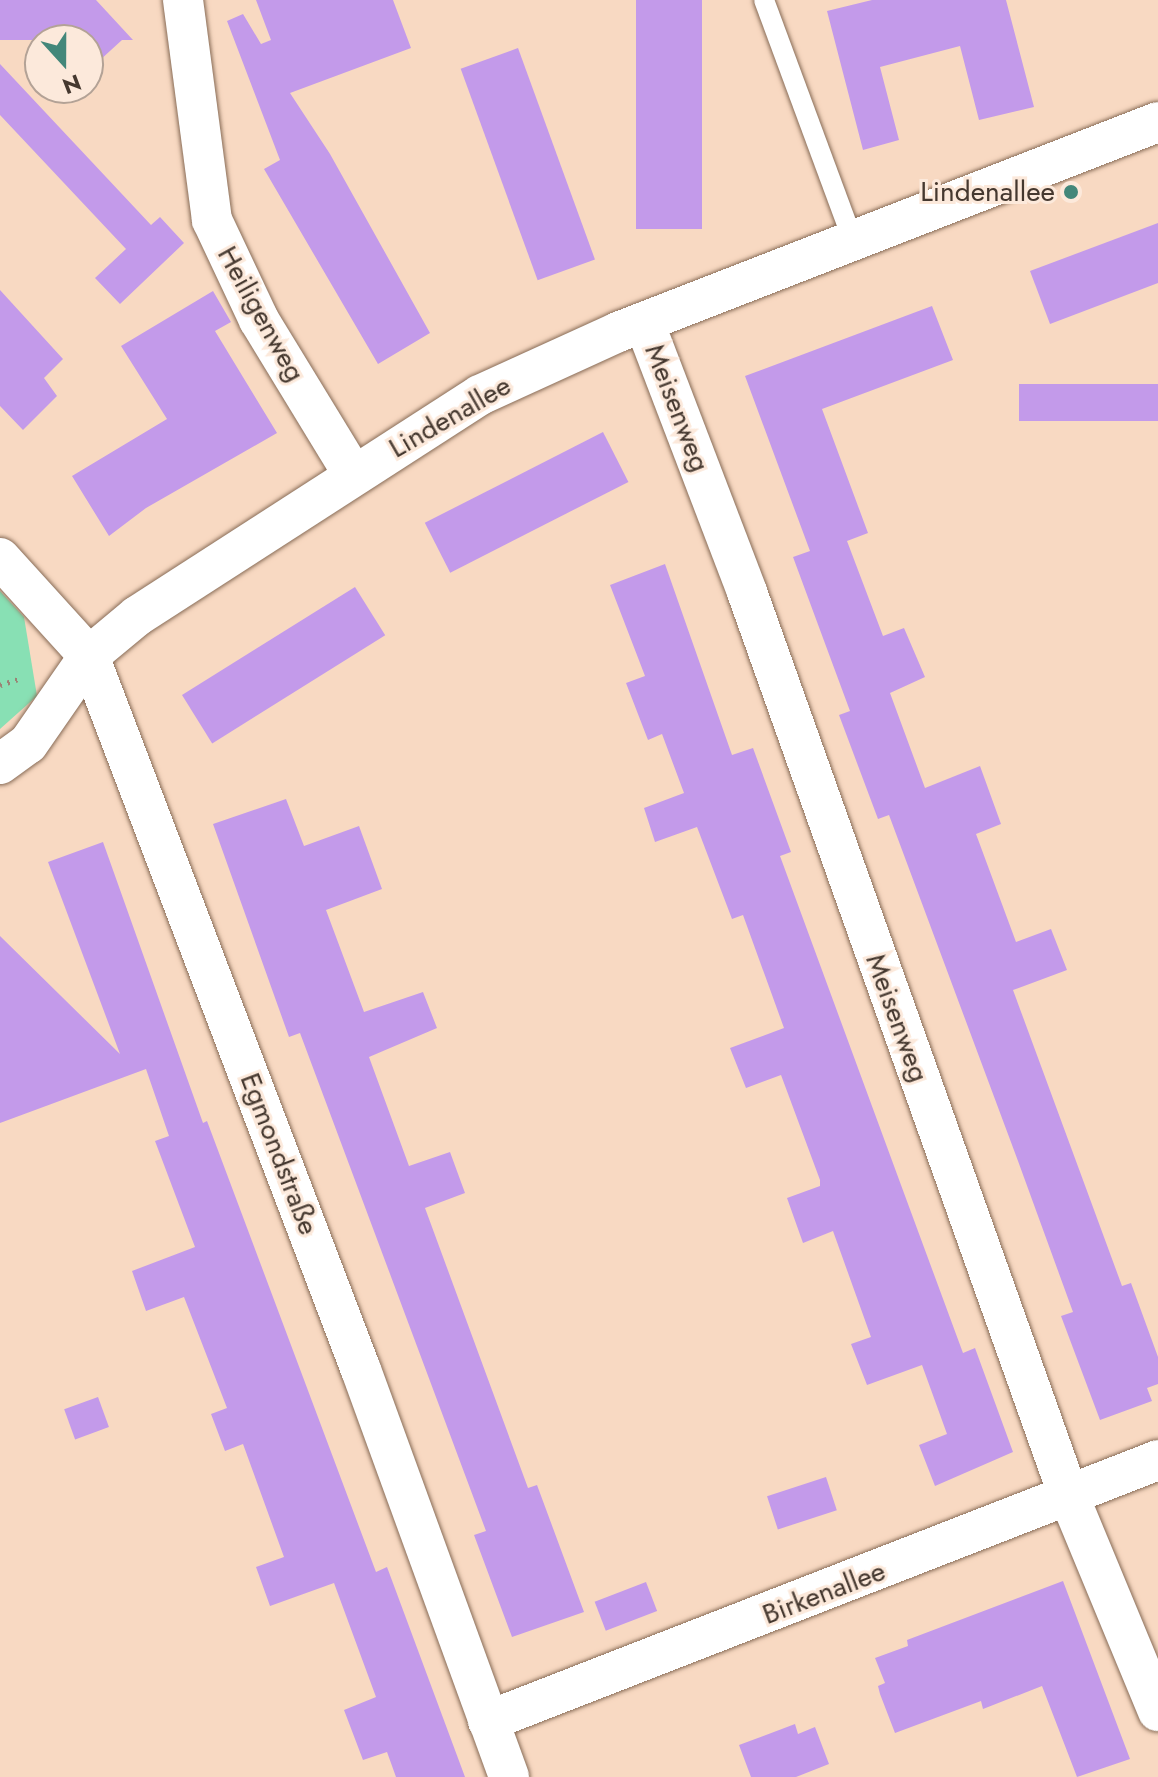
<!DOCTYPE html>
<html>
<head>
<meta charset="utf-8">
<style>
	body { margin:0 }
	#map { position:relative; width:1158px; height:1777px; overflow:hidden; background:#f8d9c2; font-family:Jost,sans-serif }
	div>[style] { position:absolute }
	.green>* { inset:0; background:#88e0b4 }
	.building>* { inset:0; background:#c39aea; transform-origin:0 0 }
	.path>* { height:5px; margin-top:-2.5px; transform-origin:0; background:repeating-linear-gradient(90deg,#9a8475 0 2px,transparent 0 8px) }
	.roads { filter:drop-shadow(0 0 2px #886c57) drop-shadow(0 0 2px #886c57) }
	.lane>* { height:20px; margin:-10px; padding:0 10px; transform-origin:10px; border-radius:10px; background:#fff }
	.street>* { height:40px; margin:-20px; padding:0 20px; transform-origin:20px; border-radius:20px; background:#fff }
	.dots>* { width:22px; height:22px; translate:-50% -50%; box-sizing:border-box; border:4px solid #fce9db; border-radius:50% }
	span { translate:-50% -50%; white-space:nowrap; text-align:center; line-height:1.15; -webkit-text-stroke:6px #fce9db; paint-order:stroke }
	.poi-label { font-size:28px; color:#45382f }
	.right { translate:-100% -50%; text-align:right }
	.street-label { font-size:28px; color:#45382f }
	.north { position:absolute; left:24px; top:24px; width:80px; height:80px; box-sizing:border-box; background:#fce9db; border:2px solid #b3a296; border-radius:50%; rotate:159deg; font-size:22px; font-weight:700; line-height:32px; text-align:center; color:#45382f }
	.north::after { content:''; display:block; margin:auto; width:28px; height:36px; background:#43877a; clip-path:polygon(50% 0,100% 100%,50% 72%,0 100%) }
</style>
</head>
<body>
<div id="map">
	<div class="green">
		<div style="clip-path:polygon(0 591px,24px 617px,37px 696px,0 729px)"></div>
	</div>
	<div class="building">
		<div style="clip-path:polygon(0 0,96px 0,133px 40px,122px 40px,88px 71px,88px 40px,0 40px)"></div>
		<div style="clip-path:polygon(256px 0,393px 0,411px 48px,290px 93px,330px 154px,430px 333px,378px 364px,264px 169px,280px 160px,227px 21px,243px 14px,261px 44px,271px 40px)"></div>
		<div style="left:636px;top:0;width:66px;height:229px"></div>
		<div style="clip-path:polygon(872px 0,1006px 0,1034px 107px,979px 120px,960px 46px,880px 67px,899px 140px,863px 150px,827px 11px)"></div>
		<div style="left:518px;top:48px;width:225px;height:61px;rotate:70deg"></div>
		<div style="clip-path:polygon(0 64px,151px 225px,160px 217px,184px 243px,120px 304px,95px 278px,126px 249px,0 115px)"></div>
		<div style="clip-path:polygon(1158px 223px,1158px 283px,1050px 324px,1030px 271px)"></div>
		<div style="clip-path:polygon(0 290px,63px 359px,44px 378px,57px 396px,23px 430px,0 406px)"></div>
		<div style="clip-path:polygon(213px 291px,231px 322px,215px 331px,277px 433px,146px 508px,109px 536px,72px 476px,167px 419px,121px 346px)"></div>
		<div style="clip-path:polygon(932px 306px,953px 360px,822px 409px,868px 533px,847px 541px,883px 636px,904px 628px,925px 677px,890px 693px,925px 788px,980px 766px,1001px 824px,976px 834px,1016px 942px,1051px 929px,1067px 970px,1013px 990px,1122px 1286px,1131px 1283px,1158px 1357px,1158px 1384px,1147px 1388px,1152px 1401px,1100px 1420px,1061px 1316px,1073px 1312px,1018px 1161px,889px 815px,878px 819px,839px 715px,850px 711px,793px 557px,810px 551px,745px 376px)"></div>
		<div style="left:1158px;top:384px;width:37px;height:139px;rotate:90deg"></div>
		<div style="left:603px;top:432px;width:56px;height:200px;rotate:63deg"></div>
		<div style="clip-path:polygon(665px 564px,732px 755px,753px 748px,791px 852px,780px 856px,901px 1185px,963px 1353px,975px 1348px,1013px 1452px,935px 1486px,919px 1445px,947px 1434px,922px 1365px,867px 1385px,851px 1344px,871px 1337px,833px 1231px,803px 1243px,787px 1198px,820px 1186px,820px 1180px,781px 1075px,746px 1088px,730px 1048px,784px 1028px,743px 915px,732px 919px,697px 827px,655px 842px,644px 808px,684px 793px,662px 734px,648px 740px,626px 683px,645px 676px,610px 585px)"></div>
		<div style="left:355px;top:587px;width:57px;height:204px;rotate:58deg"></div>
		<div style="clip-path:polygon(286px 799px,304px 846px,359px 826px,382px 889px,326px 910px,364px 1012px,423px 992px,437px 1028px,369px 1057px,409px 1166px,450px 1152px,465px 1193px,425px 1208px,528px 1488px,537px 1485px,584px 1612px,512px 1637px,474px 1535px,486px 1531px,300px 1033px,289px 1037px,213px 824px)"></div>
		<div style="clip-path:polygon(103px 842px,203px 1123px,207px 1121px,376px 1572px,387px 1567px,465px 1777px,396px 1777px,387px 1752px,363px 1760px,344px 1710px,376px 1697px,334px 1583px,270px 1606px,256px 1567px,284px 1557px,243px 1444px,225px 1451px,211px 1414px,227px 1408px,184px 1297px,146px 1311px,132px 1271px,195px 1247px,155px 1141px,169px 1136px,146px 1069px,0 1123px,0 936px,120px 1054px,48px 862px)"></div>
		<div style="left:98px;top:1397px;width:32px;height:36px;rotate:70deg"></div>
		<div style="left:826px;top:1477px;width:35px;height:62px;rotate:72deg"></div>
		<div style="clip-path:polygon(1063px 1581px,1130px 1759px,1077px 1777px,1042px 1686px,983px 1709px,981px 1701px,895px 1733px,880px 1694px,878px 1686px,885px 1683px,875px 1658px,908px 1646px,907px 1640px)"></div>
		<div style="left:646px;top:1582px;width:31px;height:55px;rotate:69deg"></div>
		<div style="clip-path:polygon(795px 1724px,798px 1734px,815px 1727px,829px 1764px,796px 1777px,751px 1777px,739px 1745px)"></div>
	</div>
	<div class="path">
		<div style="left:0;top:685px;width:23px;rotate:-18deg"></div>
	</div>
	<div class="roads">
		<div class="lane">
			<div style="left:764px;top:0;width:257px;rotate:69.7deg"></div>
		</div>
		<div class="street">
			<div style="left:183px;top:0;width:222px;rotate:82.5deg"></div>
			<div style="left:212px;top:220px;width:110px;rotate:64.8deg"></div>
			<div style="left:259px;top:320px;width:180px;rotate:58.6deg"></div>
			<div style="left:644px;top:322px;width:289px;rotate:69.1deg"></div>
			<div style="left:747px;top:592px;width:957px;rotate:70.41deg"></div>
			<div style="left:1068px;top:1494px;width:235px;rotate:67.5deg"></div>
			<div style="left:0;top:558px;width:132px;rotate:47.8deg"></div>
			<div style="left:89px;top:656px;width:764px;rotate:69.15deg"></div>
			<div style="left:361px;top:1370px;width:433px;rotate:70deg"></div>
			<div style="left:0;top:764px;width:34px;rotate:-36deg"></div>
			<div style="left:28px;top:744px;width:107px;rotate:-55.3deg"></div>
			<div style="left:89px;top:656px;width:62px;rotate:-39.8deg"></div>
			<div style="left:137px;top:616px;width:408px;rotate:-32.8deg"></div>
			<div style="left:480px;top:395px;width:152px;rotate:-24.5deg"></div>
			<div style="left:618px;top:332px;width:579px;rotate:-21.25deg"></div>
			<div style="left:488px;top:1721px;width:719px;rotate:-21.28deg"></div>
		</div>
	</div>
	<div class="dots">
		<div style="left:1071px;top:192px;background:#43877a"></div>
	</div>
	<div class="poi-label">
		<span class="right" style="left:1055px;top:192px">Lindenallee</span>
	</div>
	<div class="street-label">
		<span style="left:261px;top:314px;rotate:61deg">Heiligenweg</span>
		<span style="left:677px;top:408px;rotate:69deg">Meisenweg</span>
		<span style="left:450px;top:417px;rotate:-30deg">Lindenallee</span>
		<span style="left:897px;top:1018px;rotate:70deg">Meisenweg</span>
		<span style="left:279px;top:1154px;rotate:69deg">Egmondstraße</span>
		<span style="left:824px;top:1593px;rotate:-21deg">Birkenallee</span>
	</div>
	<div class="north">N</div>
</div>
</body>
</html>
